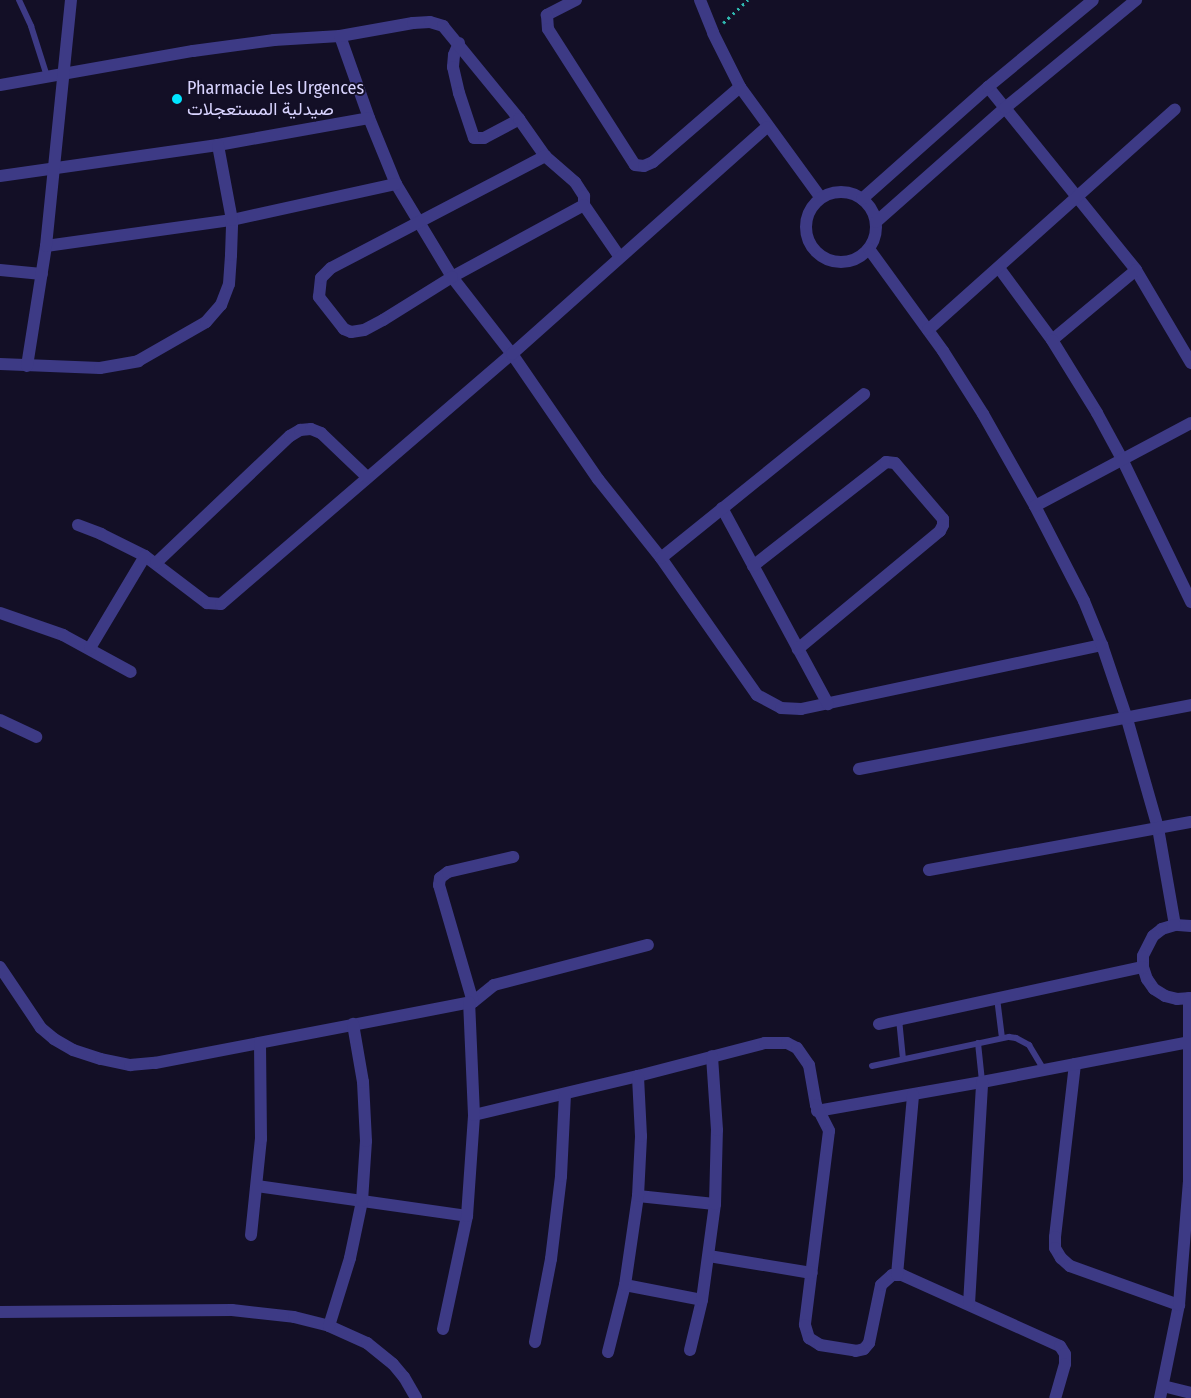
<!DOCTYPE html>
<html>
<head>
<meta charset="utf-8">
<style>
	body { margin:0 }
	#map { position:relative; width:1191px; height:1398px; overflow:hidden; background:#130f26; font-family:"Fira Sans Condensed",Vazirmatn,sans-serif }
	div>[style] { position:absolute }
	.path>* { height:2.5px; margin-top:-1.25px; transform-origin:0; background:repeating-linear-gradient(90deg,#2fb8b0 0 2.5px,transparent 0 6.5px) }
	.service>* { height:6px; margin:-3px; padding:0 3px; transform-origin:3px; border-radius:3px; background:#3d3a85 }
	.minor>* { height:12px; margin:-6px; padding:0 6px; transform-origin:6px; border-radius:6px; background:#3d3a85 }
	.minor>.ring { margin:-6px; padding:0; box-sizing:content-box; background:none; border:12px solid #3d3a85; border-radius:50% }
	.dots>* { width:14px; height:14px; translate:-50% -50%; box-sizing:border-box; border:2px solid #130f26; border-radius:50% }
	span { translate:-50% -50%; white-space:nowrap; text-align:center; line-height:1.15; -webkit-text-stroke:4px #130f26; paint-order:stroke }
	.poi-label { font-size:18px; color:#d9d4ff }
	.left { translate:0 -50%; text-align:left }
</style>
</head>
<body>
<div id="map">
	<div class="path">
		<div style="left:723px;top:23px;width:34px;rotate:-43deg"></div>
	</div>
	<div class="service">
		<div style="left:19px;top:0;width:29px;rotate:65deg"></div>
		<div style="left:31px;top:26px;width:52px;rotate:72.3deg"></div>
		<div style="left:997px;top:998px;width:40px;rotate:82.9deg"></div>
		<div style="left:899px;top:1019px;width:40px;rotate:84.3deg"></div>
		<div style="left:978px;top:1043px;width:39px;rotate:84deg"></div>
		<div style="left:872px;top:1066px;width:140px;rotate:-12deg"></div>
		<div style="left:1009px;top:1037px;width:7px;rotate:8deg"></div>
		<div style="left:1016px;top:1038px;width:15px;rotate:28deg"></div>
		<div style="left:1029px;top:1045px;width:29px;rotate:59deg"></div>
	</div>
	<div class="minor">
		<div style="left:576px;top:0;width:33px;rotate:153deg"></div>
		<div style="left:547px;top:15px;width:14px;rotate:86deg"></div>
		<div style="left:548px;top:29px;width:161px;rotate:57.4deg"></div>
		<div style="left:635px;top:165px;width:9px;rotate:6deg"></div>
		<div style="left:644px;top:166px;width:10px;rotate:-24deg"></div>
		<div style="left:653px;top:162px;width:115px;rotate:-40.8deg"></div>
		<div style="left:700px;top:0;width:35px;rotate:68deg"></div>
		<div style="left:713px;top:33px;width:60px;rotate:63.4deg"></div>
		<div style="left:740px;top:87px;width:137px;rotate:53.9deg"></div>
		<div style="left:340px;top:36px;width:87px;rotate:70.5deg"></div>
		<div style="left:369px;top:118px;width:71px;rotate:67.8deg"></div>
		<div style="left:396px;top:184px;width:109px;rotate:58.9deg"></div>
		<div style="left:452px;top:277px;width:98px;rotate:52.1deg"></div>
		<div style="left:512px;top:354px;width:152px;rotate:55.5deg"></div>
		<div style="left:598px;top:479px;width:101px;rotate:51.4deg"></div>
		<div style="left:661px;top:558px;width:167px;rotate:55deg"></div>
		<div style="left:757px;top:695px;width:27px;rotate:28deg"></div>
		<div style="left:781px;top:708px;width:20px;rotate:3deg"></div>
		<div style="left:801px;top:709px;width:308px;rotate:-12deg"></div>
		<div style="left:459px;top:43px;width:13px;rotate:113deg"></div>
		<div style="left:454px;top:55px;width:12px;rotate:95deg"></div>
		<div style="left:453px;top:67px;width:27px;rotate:77deg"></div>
		<div style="left:459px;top:93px;width:47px;rotate:71.6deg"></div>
		<div style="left:474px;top:138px;width:10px"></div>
		<div style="left:484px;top:138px;width:40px;rotate:-28deg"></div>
		<div style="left:0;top:85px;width:196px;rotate:-10deg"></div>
		<div style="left:193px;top:51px;width:82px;rotate:-7.7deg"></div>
		<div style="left:274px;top:40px;width:66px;rotate:-3.5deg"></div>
		<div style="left:340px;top:36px;width:74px;rotate:-10.1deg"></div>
		<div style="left:413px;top:23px;width:17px;rotate:-3deg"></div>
		<div style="left:430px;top:22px;width:14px;rotate:17deg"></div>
		<div style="left:443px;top:26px;width:120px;rotate:50.7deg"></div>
		<div style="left:519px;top:119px;width:45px;rotate:54.9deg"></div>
		<div style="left:545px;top:156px;width:40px;rotate:41deg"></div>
		<div style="left:575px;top:182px;width:17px;rotate:57deg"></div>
		<div style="left:584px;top:196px;width:9px;rotate:90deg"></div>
		<div style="left:584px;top:205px;width:150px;rotate:151.4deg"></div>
		<div style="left:452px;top:277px;width:81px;rotate:148.1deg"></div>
		<div style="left:383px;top:320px;width:21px;rotate:152deg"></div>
		<div style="left:364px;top:330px;width:13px;rotate:171deg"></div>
		<div style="left:351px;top:332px;width:8px;rotate:-157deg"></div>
		<div style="left:344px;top:329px;width:41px;rotate:-128deg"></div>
		<div style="left:319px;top:297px;width:19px;rotate:-84deg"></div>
		<div style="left:321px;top:278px;width:14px;rotate:-45deg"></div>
		<div style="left:331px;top:268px;width:242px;rotate:-27.6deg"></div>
		<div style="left:988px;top:87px;width:235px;rotate:51deg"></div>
		<div style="left:1136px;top:270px;width:108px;rotate:59.4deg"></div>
		<div style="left:0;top:176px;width:220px;rotate:-8.1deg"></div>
		<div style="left:218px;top:145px;width:153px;rotate:-10.1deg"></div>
		<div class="ring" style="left:806px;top:192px;width:58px;height:58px"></div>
		<div style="left:862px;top:199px;width:169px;rotate:-41.6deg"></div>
		<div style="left:988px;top:87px;width:136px;rotate:-39.6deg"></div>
		<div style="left:584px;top:205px;width:62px;rotate:55.5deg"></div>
		<div style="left:876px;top:222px;width:172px;rotate:-41.5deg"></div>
		<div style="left:1005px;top:108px;width:170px;rotate:-39.5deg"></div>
		<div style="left:46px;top:246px;width:188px;rotate:-8deg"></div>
		<div style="left:232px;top:220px;width:168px;rotate:-12.4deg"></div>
		<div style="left:869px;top:249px;width:126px;rotate:54deg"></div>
		<div style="left:943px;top:351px;width:75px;rotate:57.6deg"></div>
		<div style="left:983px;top:414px;width:106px;rotate:60.5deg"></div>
		<div style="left:1035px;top:506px;width:107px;rotate:62.7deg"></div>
		<div style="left:1084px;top:601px;width:48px;rotate:67.8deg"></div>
		<div style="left:1102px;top:645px;width:78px;rotate:71.3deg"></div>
		<div style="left:1127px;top:719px;width:113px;rotate:74.1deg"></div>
		<div style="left:1158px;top:828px;width:98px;rotate:80.1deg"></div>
		<div style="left:999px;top:268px;width:89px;rotate:53.6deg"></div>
		<div style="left:0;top:270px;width:42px;rotate:5.4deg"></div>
		<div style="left:1136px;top:270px;width:109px;rotate:140.2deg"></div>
		<div style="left:1052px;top:340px;width:86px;rotate:58.3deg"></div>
		<div style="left:1097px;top:413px;width:52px;rotate:61.5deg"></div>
		<div style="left:1122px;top:459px;width:159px;rotate:64.2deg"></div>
		<div style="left:928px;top:330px;width:331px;rotate:-41.8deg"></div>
		<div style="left:0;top:364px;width:100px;rotate:2.3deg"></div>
		<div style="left:100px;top:368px;width:39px;rotate:-10deg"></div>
		<div style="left:138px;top:361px;width:78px;rotate:-29.8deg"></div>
		<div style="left:206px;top:322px;width:23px;rotate:-49deg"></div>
		<div style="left:221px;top:305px;width:22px;rotate:-69deg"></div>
		<div style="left:229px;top:284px;width:29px;rotate:-86deg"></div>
		<div style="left:231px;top:255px;width:35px;rotate:-88deg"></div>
		<div style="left:232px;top:220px;width:76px;rotate:-100.6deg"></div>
		<div style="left:27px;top:366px;width:121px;rotate:-81deg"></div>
		<div style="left:46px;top:246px;width:247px;rotate:-84.2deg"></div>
		<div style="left:1035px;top:506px;width:177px;rotate:-28deg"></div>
		<div style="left:722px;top:508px;width:223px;rotate:61.6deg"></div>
		<div style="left:78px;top:525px;width:25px;rotate:21deg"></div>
		<div style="left:101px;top:534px;width:49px;rotate:26.6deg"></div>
		<div style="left:145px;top:556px;width:78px;rotate:37.2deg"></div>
		<div style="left:207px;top:603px;width:14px;rotate:4deg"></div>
		<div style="left:221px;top:604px;width:384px;rotate:-40.7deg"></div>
		<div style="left:512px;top:354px;width:341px;rotate:-41.7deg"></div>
		<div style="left:661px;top:558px;width:261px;rotate:-38.9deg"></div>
		<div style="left:156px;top:563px;width:185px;rotate:-43.5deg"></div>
		<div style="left:290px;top:436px;width:12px;rotate:-31deg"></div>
		<div style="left:300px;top:430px;width:11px;rotate:-5deg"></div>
		<div style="left:311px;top:429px;width:11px;rotate:22deg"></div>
		<div style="left:321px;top:433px;width:64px;rotate:43.7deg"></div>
		<div style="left:753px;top:566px;width:169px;rotate:-38deg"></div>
		<div style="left:886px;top:462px;width:9px;rotate:6deg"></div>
		<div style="left:895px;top:463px;width:74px;rotate:49.4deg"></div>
		<div style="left:943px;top:519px;width:6px;rotate:90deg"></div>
		<div style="left:943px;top:525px;width:7px;rotate:117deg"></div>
		<div style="left:940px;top:531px;width:185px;rotate:140.3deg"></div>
		<div style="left:0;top:613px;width:67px;rotate:19.2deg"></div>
		<div style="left:63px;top:635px;width:77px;rotate:28.6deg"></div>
		<div style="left:90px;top:648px;width:107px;rotate:-59.1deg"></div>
		<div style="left:0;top:720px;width:40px;rotate:25deg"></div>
		<div style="left:859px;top:769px;width:338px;rotate:-10.9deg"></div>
		<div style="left:929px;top:870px;width:266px;rotate:-10.4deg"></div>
		<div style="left:1191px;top:926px;width:16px;rotate:-176deg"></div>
		<div style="left:1175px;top:925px;width:14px;rotate:163deg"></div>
		<div style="left:1162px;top:929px;width:11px;rotate:142deg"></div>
		<div style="left:1153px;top:936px;width:22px;rotate:117deg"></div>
		<div style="left:1143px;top:956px;width:11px;rotate:90deg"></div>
		<div style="left:1143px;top:967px;width:13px;rotate:72deg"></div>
		<div style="left:1147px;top:979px;width:12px;rotate:55deg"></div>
		<div style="left:1154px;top:989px;width:13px;rotate:32deg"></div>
		<div style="left:1165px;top:996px;width:12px;rotate:14deg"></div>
		<div style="left:1177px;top:999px;width:14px;rotate:-4deg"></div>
		<div style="left:0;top:967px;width:73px;rotate:56.1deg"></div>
		<div style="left:41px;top:1028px;width:17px;rotate:40deg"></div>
		<div style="left:54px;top:1039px;width:22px;rotate:30deg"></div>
		<div style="left:73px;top:1050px;width:29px;rotate:18deg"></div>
		<div style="left:101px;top:1059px;width:30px;rotate:12deg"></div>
		<div style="left:130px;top:1065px;width:25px;rotate:-5deg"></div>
		<div style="left:155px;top:1063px;width:324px;rotate:-10.9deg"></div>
		<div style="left:473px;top:1002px;width:27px;rotate:-39deg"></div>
		<div style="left:494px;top:985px;width:159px;rotate:-14.6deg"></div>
		<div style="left:473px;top:1002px;width:122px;rotate:-106.2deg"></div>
		<div style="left:439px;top:885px;width:7px;rotate:-82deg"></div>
		<div style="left:440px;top:878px;width:10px;rotate:-37deg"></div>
		<div style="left:448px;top:872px;width:67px;rotate:-13deg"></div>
		<div style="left:879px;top:1024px;width:270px;rotate:-12.2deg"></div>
		<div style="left:1075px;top:1064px;width:174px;rotate:96.6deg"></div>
		<div style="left:1055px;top:1237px;width:11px;rotate:90deg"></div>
		<div style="left:1055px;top:1248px;width:12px;rotate:59deg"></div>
		<div style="left:1061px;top:1258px;width:12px;rotate:42deg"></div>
		<div style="left:1070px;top:1266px;width:116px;rotate:19.7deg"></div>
		<div style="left:817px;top:1111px;width:168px;rotate:-10deg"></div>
		<div style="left:982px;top:1082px;width:212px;rotate:-10.9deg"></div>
		<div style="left:474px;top:1115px;width:169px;rotate:-13.4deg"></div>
		<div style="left:638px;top:1076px;width:131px;rotate:-14.6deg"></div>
		<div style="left:765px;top:1043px;width:22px"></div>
		<div style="left:787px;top:1043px;width:11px;rotate:27deg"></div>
		<div style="left:797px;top:1048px;width:21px;rotate:55deg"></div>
		<div style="left:809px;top:1065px;width:41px;rotate:80.1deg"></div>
		<div style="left:816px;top:1105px;width:29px;rotate:63deg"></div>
		<div style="left:829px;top:1131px;width:195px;rotate:97.1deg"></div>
		<div style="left:805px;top:1325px;width:14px;rotate:73deg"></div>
		<div style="left:809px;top:1338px;width:13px;rotate:32deg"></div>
		<div style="left:820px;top:1345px;width:36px;rotate:9deg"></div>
		<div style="left:856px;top:1351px;width:8px;rotate:-14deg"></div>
		<div style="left:864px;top:1349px;width:8px;rotate:-50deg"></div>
		<div style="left:869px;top:1343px;width:59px;rotate:-78.3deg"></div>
		<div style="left:881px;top:1285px;width:15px;rotate:-42deg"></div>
		<div style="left:892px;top:1275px;width:10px"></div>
		<div style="left:902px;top:1275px;width:173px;rotate:24.2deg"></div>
		<div style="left:1060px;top:1346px;width:9px;rotate:58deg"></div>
		<div style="left:1065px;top:1354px;width:10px;rotate:90deg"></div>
		<div style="left:1065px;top:1364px;width:35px;rotate:106deg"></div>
		<div style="left:257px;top:1186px;width:212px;rotate:8.1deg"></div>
		<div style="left:638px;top:1196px;width:77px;rotate:5.9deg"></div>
		<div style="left:251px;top:1235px;width:97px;rotate:-84.1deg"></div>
		<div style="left:261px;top:1139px;width:96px;rotate:-90.6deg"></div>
		<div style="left:709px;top:1256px;width:104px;rotate:9.4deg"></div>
		<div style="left:897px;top:1275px;width:181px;rotate:-84.9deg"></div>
		<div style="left:625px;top:1285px;width:78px;rotate:11deg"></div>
		<div style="left:969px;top:1304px;width:222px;rotate:-86.6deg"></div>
		<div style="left:0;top:1312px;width:232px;rotate:-0.5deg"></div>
		<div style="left:232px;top:1310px;width:62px;rotate:6.4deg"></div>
		<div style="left:294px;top:1317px;width:36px;rotate:14deg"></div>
		<div style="left:329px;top:1326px;width:42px;rotate:24.1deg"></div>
		<div style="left:367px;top:1343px;width:33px;rotate:39deg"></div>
		<div style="left:393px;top:1364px;width:17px;rotate:50deg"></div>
		<div style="left:404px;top:1377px;width:24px;rotate:60deg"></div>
		<div style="left:329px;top:1326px;width:71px;rotate:-72.8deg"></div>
		<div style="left:350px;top:1258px;width:58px;rotate:-78.1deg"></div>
		<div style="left:362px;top:1201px;width:60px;rotate:-86.2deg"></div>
		<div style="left:366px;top:1141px;width:59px;rotate:-92.9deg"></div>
		<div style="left:363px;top:1082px;width:59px;rotate:-99.8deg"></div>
		<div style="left:443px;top:1329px;width:116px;rotate:-78deg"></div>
		<div style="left:467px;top:1216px;width:101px;rotate:-86deg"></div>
		<div style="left:474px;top:1115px;width:113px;rotate:-92.5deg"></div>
		<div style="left:535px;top:1342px;width:85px;rotate:-79.1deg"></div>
		<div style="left:551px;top:1259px;width:84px;rotate:-83.1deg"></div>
		<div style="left:561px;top:1176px;width:82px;rotate:-87.2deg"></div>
		<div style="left:690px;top:1350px;width:51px;rotate:-76.5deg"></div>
		<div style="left:702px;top:1300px;width:97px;rotate:-82.3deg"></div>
		<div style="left:715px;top:1204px;width:74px;rotate:-88.5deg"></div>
		<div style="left:717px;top:1130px;width:74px;rotate:-93.9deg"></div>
		<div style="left:608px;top:1352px;width:69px;rotate:-75.8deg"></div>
		<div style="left:625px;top:1285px;width:90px;rotate:-81.7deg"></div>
		<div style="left:638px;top:1196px;width:60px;rotate:-87.1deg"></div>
		<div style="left:641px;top:1136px;width:60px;rotate:-92.9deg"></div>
		<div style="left:1163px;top:1386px;width:29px;rotate:14deg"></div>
		<div style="left:1160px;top:1398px;width:95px;rotate:-78.5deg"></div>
		<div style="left:1179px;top:1305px;width:123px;rotate:-85.4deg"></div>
		<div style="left:1189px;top:1182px;width:184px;rotate:-90deg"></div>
	</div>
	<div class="dots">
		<div style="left:177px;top:99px;background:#00e5ff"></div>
	</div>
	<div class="poi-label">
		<span class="left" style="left:187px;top:99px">Pharmacie Les Urgences<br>صيدلية المستعجلات</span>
	</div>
</div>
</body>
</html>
